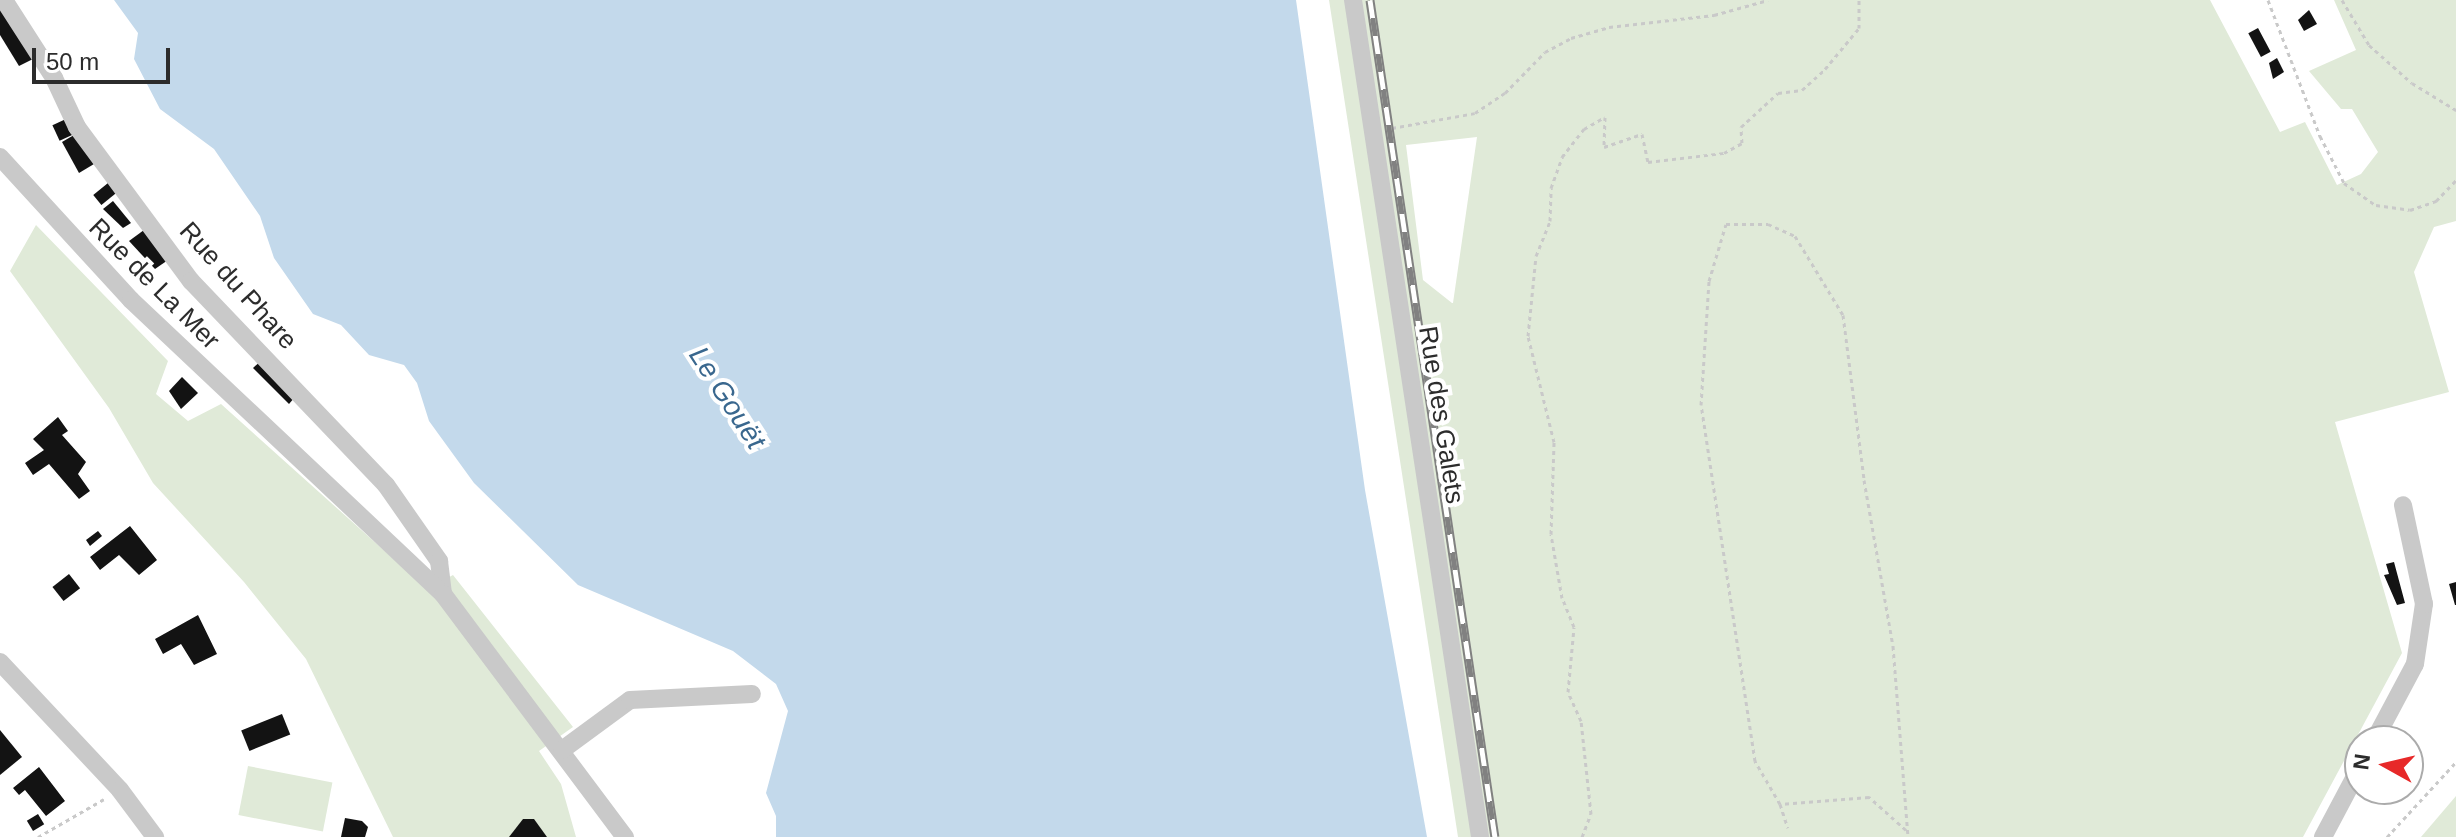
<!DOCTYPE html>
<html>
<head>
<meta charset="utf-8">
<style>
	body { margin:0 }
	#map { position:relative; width:2456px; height:837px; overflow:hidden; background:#fff; font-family:Helvetica,sans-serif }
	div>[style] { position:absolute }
	.green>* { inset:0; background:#e0ead8; transform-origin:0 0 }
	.water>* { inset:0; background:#c3d9eb }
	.building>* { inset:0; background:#131313; transform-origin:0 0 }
	.path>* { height:3px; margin-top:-1.5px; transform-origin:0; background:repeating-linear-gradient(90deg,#c9c9c9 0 4px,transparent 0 8px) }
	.minor>* { height:18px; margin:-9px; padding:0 9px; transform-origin:9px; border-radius:9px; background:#c9c9c9 }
	.rail>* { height:9px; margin-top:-4.5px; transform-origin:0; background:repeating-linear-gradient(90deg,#fff 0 18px,#818181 0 36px); box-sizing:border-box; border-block:2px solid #818181 }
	span { translate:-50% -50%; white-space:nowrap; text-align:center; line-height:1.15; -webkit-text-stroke:8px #fff; paint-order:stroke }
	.street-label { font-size:26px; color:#2c2c2c }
	.water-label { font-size:28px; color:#39678e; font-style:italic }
	.north { position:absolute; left:2344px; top:725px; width:80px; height:80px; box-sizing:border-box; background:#fff; border:2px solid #ababab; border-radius:50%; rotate:278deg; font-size:22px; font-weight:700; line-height:32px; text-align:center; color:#2c2c2c }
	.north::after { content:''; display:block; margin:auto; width:28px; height:36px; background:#e72929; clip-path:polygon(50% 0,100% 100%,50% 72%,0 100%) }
	.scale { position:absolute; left:32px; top:48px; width:138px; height:36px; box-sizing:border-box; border:4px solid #2c2c2c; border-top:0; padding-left:10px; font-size:24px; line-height:28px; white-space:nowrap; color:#2c2c2c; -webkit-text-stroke:6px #fff; paint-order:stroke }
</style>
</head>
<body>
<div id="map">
	<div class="green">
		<div style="clip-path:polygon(evenodd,1329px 0,2210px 0,2280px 132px,2305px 122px,2337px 185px,2361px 174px,2378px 152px,2352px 109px,2341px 109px,2309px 71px,2356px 50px,2334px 0,2456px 0,2456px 221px,2434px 227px,2414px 272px,2449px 392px,2335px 422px,2402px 653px,2303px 837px,1458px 837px,1329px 0,1477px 137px,1453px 303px,1452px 303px,1423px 280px,1406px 145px,1477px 137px)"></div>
		<div style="clip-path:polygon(36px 225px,168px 361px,156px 394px,188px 421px,221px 404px,427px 589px,453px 575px,573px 727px,539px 751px,561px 784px,576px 837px,393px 837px,306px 659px,244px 582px,153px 483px,109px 408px,10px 271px)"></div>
		<div style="left:248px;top:766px;width:86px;height:50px;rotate:11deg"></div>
		<div style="clip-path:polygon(2456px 796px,2456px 837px,2421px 837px)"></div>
	</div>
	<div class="water">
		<div style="clip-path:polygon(114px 0,1296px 0,1365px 490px,1427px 837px,776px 837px,776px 816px,766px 793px,788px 711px,776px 684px,733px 651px,578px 585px,474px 483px,429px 421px,417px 383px,404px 365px,369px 355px,341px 325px,313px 314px,274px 258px,260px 216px,214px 149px,160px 109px,134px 59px,138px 33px)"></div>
	</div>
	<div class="building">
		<div style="clip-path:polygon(0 1px,35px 58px,19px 66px,0 35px)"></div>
		<div style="clip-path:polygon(2309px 10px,2317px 24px,2304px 31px,2298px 20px)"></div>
		<div style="left:2258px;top:28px;width:27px;height:11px;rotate:62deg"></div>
		<div style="clip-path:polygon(2277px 58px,2284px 72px,2273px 79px,2269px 63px)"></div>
		<div style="left:66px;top:119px;width:17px;height:15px;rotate:65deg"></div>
		<div style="clip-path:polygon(74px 135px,94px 164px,79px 173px,62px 142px)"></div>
		<div style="left:108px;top:183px;width:13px;height:19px;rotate:51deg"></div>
		<div style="clip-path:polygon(113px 201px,131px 223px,123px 228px,103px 209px)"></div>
		<div style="clip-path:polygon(144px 230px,168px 260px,155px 269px,129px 241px)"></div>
		<div style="clip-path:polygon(262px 360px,295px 397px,289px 404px,253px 368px)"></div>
		<div style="clip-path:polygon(182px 377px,198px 393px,181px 409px,169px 391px)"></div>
		<div style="clip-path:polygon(58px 417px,68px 431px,62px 435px,86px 462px,78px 474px,90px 491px,79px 499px,49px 464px,33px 475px,25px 463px,44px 450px,33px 439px)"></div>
		<div style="clip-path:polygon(130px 526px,157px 560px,139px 575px,119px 555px,100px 570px,90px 557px)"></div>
		<div style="clip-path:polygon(98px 531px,102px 536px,90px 546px,86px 540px)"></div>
		<div style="clip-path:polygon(2394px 562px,2405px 603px,2397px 605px,2384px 575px,2389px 574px,2386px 564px)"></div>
		<div style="left:69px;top:574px;width:18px;height:21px;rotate:52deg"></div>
		<div style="clip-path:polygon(2456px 582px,2456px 605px,2455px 605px,2449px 584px)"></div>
		<div style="clip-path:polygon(198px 615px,217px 654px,194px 665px,181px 644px,163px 654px,155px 639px)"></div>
		<div style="left:282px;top:714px;width:22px;height:44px;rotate:68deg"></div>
		<div style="clip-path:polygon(0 730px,22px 757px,0 775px)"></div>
		<div style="clip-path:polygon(39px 767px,65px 801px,46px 816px,25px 790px,19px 795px,13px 788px)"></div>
		<div style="left:38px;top:814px;width:12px;height:13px;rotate:59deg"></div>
		<div style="clip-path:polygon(345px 818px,362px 821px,368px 827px,365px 837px,341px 837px)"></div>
		<div style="clip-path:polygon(523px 819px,534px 819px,547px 837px,509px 837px)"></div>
	</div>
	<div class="path">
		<div style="left:2268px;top:0;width:146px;rotate:69.1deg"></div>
		<div style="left:2320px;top:136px;width:53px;rotate:62.9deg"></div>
		<div style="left:2344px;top:183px;width:39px;rotate:35deg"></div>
		<div style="left:2376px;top:205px;width:34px;rotate:8deg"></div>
		<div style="left:2410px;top:210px;width:28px;rotate:-19deg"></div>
		<div style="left:2436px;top:201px;width:29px;rotate:-46deg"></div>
		<div style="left:2342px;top:0;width:52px;rotate:59deg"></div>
		<div style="left:2369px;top:45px;width:57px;rotate:41.5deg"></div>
		<div style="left:2412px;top:83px;width:52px;rotate:31.5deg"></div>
		<div style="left:1605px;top:117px;width:30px;rotate:92deg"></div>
		<div style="left:1604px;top:147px;width:40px;rotate:-18.9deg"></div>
		<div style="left:1642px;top:134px;width:29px;rotate:78deg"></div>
		<div style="left:1648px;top:162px;width:77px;rotate:-6.8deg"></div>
		<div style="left:1724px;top:153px;width:21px;rotate:-29deg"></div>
		<div style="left:1742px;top:143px;width:16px;rotate:-94deg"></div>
		<div style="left:1741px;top:127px;width:50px;rotate:-42.6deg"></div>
		<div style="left:1778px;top:93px;width:24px;rotate:-7deg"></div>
		<div style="left:1802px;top:90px;width:31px;rotate:-42deg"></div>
		<div style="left:1825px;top:69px;width:53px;rotate:-50.3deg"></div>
		<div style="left:1859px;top:28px;width:28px;rotate:-90deg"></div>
		<div style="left:1392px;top:128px;width:84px;rotate:-10.2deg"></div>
		<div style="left:1475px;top:113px;width:36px;rotate:-34deg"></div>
		<div style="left:1505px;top:93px;width:57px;rotate:-45.7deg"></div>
		<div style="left:1545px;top:52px;width:30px;rotate:-28deg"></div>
		<div style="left:1571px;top:38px;width:40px;rotate:-16deg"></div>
		<div style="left:1609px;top:27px;width:106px;rotate:-6.5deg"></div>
		<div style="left:1714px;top:15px;width:56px;rotate:-15.5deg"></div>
		<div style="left:1780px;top:804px;width:25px;rotate:72deg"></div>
		<div style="left:1906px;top:830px;width:50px;rotate:-138.3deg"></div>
		<div style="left:1869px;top:797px;width:89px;rotate:175.5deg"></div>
		<div style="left:1780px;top:804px;width:50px;rotate:-120.2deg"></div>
		<div style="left:1755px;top:761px;width:360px;rotate:-98.6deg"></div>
		<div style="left:1701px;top:405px;width:124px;rotate:-86.3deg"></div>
		<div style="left:1709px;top:281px;width:59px;rotate:-73.4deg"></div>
		<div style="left:1726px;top:224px;width:42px"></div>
		<div style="left:1768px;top:224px;width:30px;rotate:24deg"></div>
		<div style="left:1795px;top:236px;width:92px;rotate:58.7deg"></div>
		<div style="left:1843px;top:315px;width:166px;rotate:82.7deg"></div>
		<div style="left:1864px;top:480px;width:169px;rotate:80.1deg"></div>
		<div style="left:1893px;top:646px;width:192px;rotate:85.5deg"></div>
		<div style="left:38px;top:837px;width:76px;rotate:-29.9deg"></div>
		<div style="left:1582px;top:837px;width:25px;rotate:-69deg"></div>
		<div style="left:1591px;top:814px;width:94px;rotate:-96.1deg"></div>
		<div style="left:1581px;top:721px;width:32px;rotate:-114deg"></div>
		<div style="left:1568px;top:692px;width:65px;rotate:-84.7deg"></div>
		<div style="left:1574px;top:627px;width:31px;rotate:-112deg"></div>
		<div style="left:1562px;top:598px;width:65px;rotate:-99.8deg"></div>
		<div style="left:1551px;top:534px;width:92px;rotate:-88.1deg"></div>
		<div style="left:1554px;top:442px;width:109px;rotate:-103.8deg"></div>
		<div style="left:1528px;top:336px;width:80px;rotate:-84.3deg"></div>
		<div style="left:1536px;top:256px;width:38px;rotate:-68deg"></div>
		<div style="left:1550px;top:221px;width:33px;rotate:-88deg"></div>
		<div style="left:1551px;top:188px;width:33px;rotate:-70deg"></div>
		<div style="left:1562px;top:157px;width:36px;rotate:-52deg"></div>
		<div style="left:1584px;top:129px;width:24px;rotate:-30deg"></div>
		<div style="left:2387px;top:837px;width:102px;rotate:-47.4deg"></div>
	</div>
	<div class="minor">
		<div style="left:4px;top:0;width:93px;rotate:57.3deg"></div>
		<div style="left:54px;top:78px;width:54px;rotate:64.9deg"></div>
		<div style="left:77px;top:127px;width:192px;rotate:53.5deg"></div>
		<div style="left:191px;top:281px;width:282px;rotate:46.3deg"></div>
		<div style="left:386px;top:485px;width:93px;rotate:55.1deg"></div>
		<div style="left:439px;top:561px;width:33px;rotate:83deg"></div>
		<div style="left:1353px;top:0;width:847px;rotate:81.37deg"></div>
		<div style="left:0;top:157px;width:194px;rotate:47.5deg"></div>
		<div style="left:131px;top:300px;width:429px;rotate:43.3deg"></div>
		<div style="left:443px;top:594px;width:304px;rotate:53.2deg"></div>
		<div style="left:0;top:662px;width:175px;rotate:46.8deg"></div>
		<div style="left:120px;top:790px;width:59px;rotate:53.3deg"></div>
		<div style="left:2374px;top:741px;width:87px;rotate:-62deg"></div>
		<div style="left:2415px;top:664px;width:61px;rotate:-81.5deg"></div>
		<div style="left:2424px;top:604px;width:101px;rotate:-102deg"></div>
		<div style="left:562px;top:750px;width:84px;rotate:-36.3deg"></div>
		<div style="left:630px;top:700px;width:122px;rotate:-2.8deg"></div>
		<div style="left:2323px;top:837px;width:79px;rotate:-62.1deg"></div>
	</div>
	<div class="rail">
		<div style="left:1370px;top:0;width:846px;rotate:81.51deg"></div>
	</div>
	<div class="street-label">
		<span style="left:154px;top:284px;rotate:45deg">Rue de La Mer</span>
		<span style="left:238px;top:286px;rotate:48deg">Rue du Phare</span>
		<span style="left:1441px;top:415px;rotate:81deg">Rue des Galets</span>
	</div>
	<div class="water-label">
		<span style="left:727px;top:398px;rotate:57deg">Le Gouët</span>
	</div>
	<div class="north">N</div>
	<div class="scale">50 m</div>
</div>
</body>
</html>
